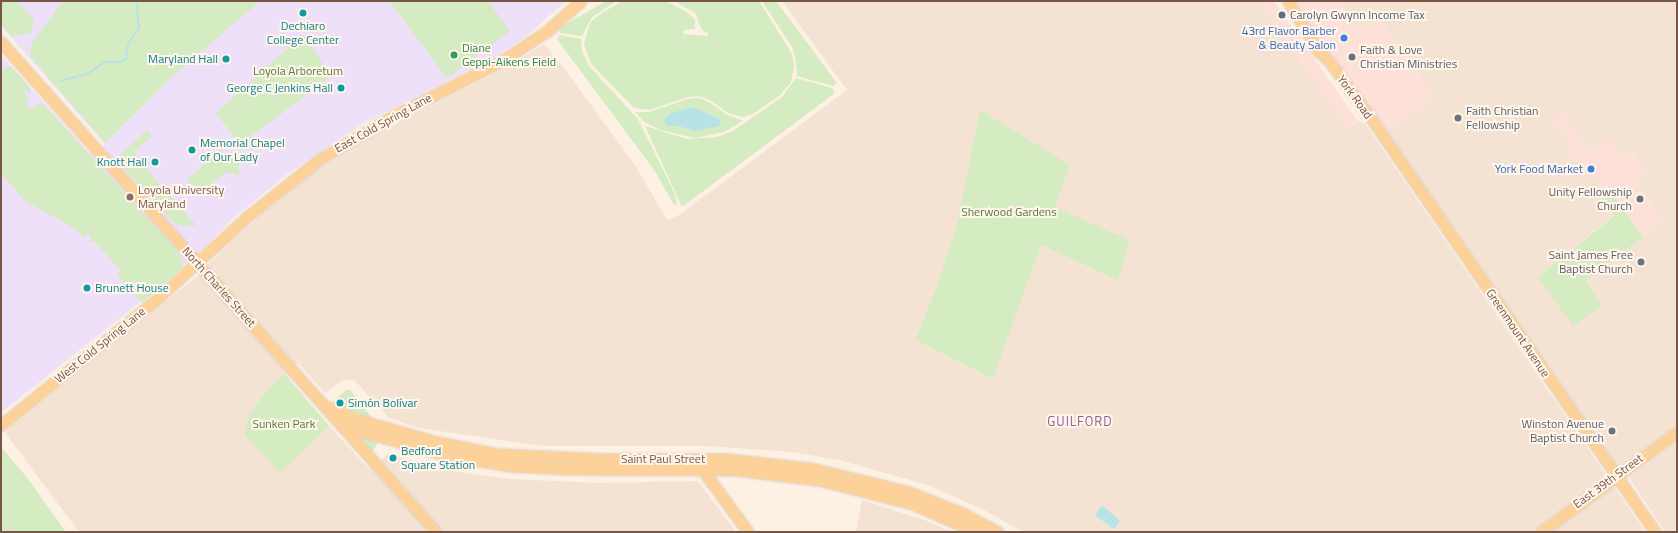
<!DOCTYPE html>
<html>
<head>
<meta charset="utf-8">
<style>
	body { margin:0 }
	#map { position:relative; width:1678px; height:533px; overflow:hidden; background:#fdf1e3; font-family:"Titillium Web",sans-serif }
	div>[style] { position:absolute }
	.residential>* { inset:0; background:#f4e3d2 }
	.commercial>* { inset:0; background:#fde0d7 }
	.education>* { inset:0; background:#eee0f9 }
	.green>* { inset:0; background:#d5ebc2 }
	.water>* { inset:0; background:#b7e3e7 }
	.stream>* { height:2px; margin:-1px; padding:0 1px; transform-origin:1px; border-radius:1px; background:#b7e3e7 }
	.roads { filter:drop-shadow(0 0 1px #dbd3d0) drop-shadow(0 0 1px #dbd3d0) }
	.major>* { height:11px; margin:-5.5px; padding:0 5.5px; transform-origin:5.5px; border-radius:5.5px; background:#fdd29a }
	.dots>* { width:11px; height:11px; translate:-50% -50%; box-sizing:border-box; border:2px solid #fff5ea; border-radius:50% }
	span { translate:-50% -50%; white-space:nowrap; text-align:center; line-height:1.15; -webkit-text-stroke:4px #fff5ea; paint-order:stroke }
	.service-label { font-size:12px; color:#4e5e75 }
	.left { translate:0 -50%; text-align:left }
	.culture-label { font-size:12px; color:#0d838f }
	.right { translate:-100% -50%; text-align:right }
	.shop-label { font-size:12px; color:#366cbe }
	.leisure-label { font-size:12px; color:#27864d }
	.worship-label { font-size:12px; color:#5b616d }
	.park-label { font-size:12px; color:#557b41 }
	.street-label { font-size:12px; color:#755649 }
	.education-label { font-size:12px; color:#785e54 }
	.neighbourhood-label { font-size:13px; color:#846499; letter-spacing:1px }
	.frame { position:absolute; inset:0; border:2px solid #755649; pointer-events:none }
</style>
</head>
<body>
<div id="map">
	<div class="residential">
		<div style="clip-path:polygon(evenodd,782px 1px,1260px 1px,1347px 128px,1358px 121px,1365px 124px,1645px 532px,1023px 532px,984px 510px,928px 485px,839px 460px,792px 452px,709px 446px,542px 446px,419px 428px,389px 418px,354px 380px,343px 380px,325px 393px,298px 363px,266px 391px,249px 415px,279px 473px,329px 426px,370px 470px,388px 454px,452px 471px,510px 479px,598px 483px,698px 481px,736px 532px,79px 532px,6px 434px,7px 430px,195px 278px,236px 237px,311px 174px,367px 139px,504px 69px,542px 45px,545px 45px,566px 71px,635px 165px,667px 220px,679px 215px,847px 90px,782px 1px,980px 111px,1070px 165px,1055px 207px,1117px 281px,1041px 245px,993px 379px,915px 340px,937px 286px,958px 220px,980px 111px)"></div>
		<div style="clip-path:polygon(evenodd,1342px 1px,1677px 1px,1677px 432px,1616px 475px,1381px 134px,1435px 97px,1378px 19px,1359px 32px,1339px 3px,1342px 1px,1562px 113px,1590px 151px,1626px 158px,1633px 153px,1635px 180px,1664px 221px,1586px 281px,1538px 277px,1614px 215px,1594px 189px,1600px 184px,1580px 159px,1568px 152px,1574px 148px,1553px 119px,1562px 113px)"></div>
		<div style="clip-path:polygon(1677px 442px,1677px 532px,1665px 532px,1629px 477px)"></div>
		<div style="clip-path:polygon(862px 500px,927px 521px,952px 532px,856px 532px)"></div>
	</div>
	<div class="commercial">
		<div style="clip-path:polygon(1260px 1px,1274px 1px,1358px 121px,1347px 129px)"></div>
		<div style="clip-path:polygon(1288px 1px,1342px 1px,1340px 3px,1359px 32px,1377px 19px,1435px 97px,1381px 134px)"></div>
		<div style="clip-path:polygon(1562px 113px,1590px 151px,1610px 137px,1626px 158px,1634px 153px,1647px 171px,1635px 180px,1664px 221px,1643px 237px,1609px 189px,1600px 196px,1594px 189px,1600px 184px,1580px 159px,1575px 162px,1568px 152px,1573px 148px,1553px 119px)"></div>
	</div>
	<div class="education">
		<div style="clip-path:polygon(1px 1px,566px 1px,530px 33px,500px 54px,364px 123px,287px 174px,231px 220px,203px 249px,140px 302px,1px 413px,1px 61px,4px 58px,92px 156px,105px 144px,1px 26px)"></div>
	</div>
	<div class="green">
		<div style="clip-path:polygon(1px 1px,14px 1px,23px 7px,34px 21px,31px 33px,12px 36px,9px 33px,1px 24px)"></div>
		<div style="clip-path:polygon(63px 1px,260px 1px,174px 75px,105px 143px,30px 56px,32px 43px)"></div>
		<div style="clip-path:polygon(389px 1px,488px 1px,510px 31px,447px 78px)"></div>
		<div style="clip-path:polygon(606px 1px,617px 1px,592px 17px,582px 36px,560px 33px,559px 28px)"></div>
		<div style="clip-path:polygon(622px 1px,666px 1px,687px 12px,695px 20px,695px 29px,683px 30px,683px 34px,708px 36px,708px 33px,702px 30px,695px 13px,674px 1px,759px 1px,792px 54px,794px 66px,791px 82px,780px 95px,753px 114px,743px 117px,728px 113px,710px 100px,699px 96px,687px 97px,650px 110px,634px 108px,591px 64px,584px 44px,590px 23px,599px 15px)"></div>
		<div style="clip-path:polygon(762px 1px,776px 1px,837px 83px,833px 86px,797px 76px,796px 60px,792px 47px)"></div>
		<div style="clip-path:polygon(303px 34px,331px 76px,240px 145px,216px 113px)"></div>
		<div style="clip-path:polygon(560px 35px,581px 39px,582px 51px,589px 66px,638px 119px,674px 192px,677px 203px,674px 205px,654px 170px,557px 39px)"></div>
		<div style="clip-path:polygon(11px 66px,30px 88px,30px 95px,26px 90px,23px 92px,30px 100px,26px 104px,30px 109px,40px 103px,44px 105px,177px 250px,183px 265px,181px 269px,142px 303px,117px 274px,121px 271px,94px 241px,90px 243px,91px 235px,86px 234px,84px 239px,77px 230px,25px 201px,1px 173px,1px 70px)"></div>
		<div style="clip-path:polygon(796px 78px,832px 88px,835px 93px,682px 207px,645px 126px,687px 139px,717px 137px,733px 131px,782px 97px)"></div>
		<div style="clip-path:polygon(699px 98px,709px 102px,727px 115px,743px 121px,724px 132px,695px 138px,660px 130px,643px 121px,635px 112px,650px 112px,687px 99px)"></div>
		<div style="clip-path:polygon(980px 110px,1070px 165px,1055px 207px,1129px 240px,1118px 281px,1041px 245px,993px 379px,915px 340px,937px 286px,958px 220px)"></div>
		<div style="clip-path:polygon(147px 130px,152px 136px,135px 151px,136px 157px,197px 226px,176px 225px,121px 166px,120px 155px)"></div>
		<div style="clip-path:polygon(221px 150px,226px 155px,231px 151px,239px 161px,239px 176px,227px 172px,204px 190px,196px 189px,187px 179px)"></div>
		<div style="clip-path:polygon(1609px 189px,1643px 237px,1586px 281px,1602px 306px,1573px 326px,1538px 277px,1614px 216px,1600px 196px)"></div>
		<div style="clip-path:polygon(285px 374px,329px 426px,280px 473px,245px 435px,249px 415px,266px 391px)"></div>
		<div style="clip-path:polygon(346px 390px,350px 390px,373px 419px,346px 411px,332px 403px)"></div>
		<div style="clip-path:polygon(354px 434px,379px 441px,372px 452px)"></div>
		<div style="clip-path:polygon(1px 447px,29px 480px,66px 532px,1px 532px)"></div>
	</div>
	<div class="water">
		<div style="clip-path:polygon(692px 107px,718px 118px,721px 121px,719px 126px,695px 131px,679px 126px,668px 126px,664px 122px,667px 116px,674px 112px)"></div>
		<div style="clip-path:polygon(1102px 505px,1120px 521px,1114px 529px,1095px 515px)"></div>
	</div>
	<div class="stream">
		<div style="left:60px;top:81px;width:28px;rotate:-15deg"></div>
		<div style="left:87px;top:74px;width:22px;rotate:-34deg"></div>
		<div style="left:105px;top:62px;width:16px"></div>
		<div style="left:121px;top:62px;width:6px;rotate:-31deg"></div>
		<div style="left:126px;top:59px;width:15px;rotate:-82deg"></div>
		<div style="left:128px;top:44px;width:19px;rotate:-55deg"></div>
		<div style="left:139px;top:28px;width:27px;rotate:-96deg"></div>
	</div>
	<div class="roads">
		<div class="major">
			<div style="left:1288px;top:1px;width:58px;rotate:59deg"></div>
			<div style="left:1318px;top:51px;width:15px;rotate:42deg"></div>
			<div style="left:1329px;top:61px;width:66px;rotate:53.7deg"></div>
			<div style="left:1368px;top:114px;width:507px;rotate:55.53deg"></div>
			<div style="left:1px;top:42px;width:655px;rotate:48.4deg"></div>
			<div style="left:324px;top:405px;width:28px;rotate:26deg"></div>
			<div style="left:349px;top:417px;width:91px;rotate:15.9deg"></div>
			<div style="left:437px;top:442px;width:61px;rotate:11.3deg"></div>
			<div style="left:497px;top:454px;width:105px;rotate:2.7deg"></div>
			<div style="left:602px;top:459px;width:125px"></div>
			<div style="left:727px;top:459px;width:89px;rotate:6.5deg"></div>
			<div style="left:815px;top:469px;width:97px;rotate:13.7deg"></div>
			<div style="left:909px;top:492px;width:59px;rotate:21.8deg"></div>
			<div style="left:964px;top:514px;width:38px;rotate:28deg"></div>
			<div style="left:1px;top:425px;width:199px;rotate:-38.9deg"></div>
			<div style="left:156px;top:300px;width:123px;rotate:-42.4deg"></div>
			<div style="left:247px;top:217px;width:93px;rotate:-38.5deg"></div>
			<div style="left:320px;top:159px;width:80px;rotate:-30.7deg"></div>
			<div style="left:389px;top:118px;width:122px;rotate:-26.8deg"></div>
			<div style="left:498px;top:63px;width:59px;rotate:-33.1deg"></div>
			<div style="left:547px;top:31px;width:45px;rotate:-41.4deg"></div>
			<div style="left:343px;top:426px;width:110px;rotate:15.8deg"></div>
			<div style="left:449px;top:456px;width:64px;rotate:9deg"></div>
			<div style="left:512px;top:466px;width:60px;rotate:2.9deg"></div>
			<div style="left:572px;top:469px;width:164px;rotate:0.3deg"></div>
			<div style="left:736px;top:470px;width:84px;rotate:6.9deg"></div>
			<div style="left:819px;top:480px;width:97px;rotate:14.3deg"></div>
			<div style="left:913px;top:504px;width:69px;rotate:24deg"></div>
			<div style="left:699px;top:465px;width:83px;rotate:53.8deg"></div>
			<div style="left:1541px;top:532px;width:169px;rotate:-36.3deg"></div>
		</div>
	</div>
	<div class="dots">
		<div style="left:303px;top:13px;background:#0f9aa8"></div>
		<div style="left:1282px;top:15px;background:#5c6f8a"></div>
		<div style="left:1344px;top:38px;background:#3f7fe0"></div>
		<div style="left:454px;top:55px;background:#2e9e5b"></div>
		<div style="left:1352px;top:57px;background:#6b7280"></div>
		<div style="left:226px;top:59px;background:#0f9aa8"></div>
		<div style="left:341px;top:88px;background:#0f9aa8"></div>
		<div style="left:1458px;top:118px;background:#6b7280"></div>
		<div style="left:192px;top:150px;background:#0f9aa8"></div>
		<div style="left:155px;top:162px;background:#0f9aa8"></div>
		<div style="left:1591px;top:169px;background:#3f7fe0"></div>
		<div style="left:130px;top:197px;background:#8d6e63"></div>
		<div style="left:1640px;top:199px;background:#6b7280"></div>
		<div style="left:1641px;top:262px;background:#6b7280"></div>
		<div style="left:87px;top:288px;background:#0f9aa8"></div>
		<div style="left:340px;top:403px;background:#0f9aa8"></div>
		<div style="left:1612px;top:431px;background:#6b7280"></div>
		<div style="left:393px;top:458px;background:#0f9aa8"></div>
	</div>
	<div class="service-label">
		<span class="left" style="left:1290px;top:15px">Carolyn Gwynn Income Tax</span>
	</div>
	<div class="culture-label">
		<span style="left:303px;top:33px">Dechiaro<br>College Center</span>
		<span class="right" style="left:218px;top:59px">Maryland Hall</span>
		<span class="right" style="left:333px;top:88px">George C Jenkins Hall</span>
		<span class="left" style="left:200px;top:150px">Memorial Chapel<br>of Our Lady</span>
		<span class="right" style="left:147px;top:162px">Knott Hall</span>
		<span class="left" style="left:95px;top:288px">Brunett House</span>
		<span class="left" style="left:348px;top:403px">Simón Bolívar</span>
		<span class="left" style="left:401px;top:458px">Bedford<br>Square Station</span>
	</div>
	<div class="shop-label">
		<span class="right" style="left:1336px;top:38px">43rd Flavor Barber<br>&amp; Beauty Salon</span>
		<span class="right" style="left:1583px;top:169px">York Food Market</span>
	</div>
	<div class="leisure-label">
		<span class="left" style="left:462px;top:55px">Diane<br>Geppi-Aikens Field</span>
	</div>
	<div class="worship-label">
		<span class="left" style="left:1360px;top:57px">Faith &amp; Love<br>Christian Ministries</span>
		<span class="left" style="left:1466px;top:118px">Faith Christian<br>Fellowship</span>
		<span class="right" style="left:1632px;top:199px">Unity Fellowship<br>Church</span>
		<span class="right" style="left:1633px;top:262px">Saint James Free<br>Baptist Church</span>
		<span class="right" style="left:1604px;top:431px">Winston Avenue<br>Baptist Church</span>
	</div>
	<div class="park-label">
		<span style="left:298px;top:71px">Loyola Arboretum</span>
		<span style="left:1009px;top:212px">Sherwood Gardens</span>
		<span style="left:284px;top:424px">Sunken Park</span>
	</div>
	<div class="street-label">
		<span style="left:1355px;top:97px;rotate:54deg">York Road</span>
		<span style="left:383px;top:123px;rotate:-29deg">East Cold Spring Lane</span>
		<span style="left:219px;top:287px;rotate:48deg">North Charles Street</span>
		<span style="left:1518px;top:333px;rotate:56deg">Greenmount Avenue</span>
		<span style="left:100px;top:345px;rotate:-39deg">West Cold Spring Lane</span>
		<span style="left:663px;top:459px">Saint Paul Street</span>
		<span style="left:1608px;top:481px;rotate:-36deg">East 39th Street</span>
	</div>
	<div class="education-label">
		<span class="left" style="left:138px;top:197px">Loyola University<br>Maryland</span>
	</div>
	<div class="neighbourhood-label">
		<span style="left:1080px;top:421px">GUILFORD</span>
	</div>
	<div class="frame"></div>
</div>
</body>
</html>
